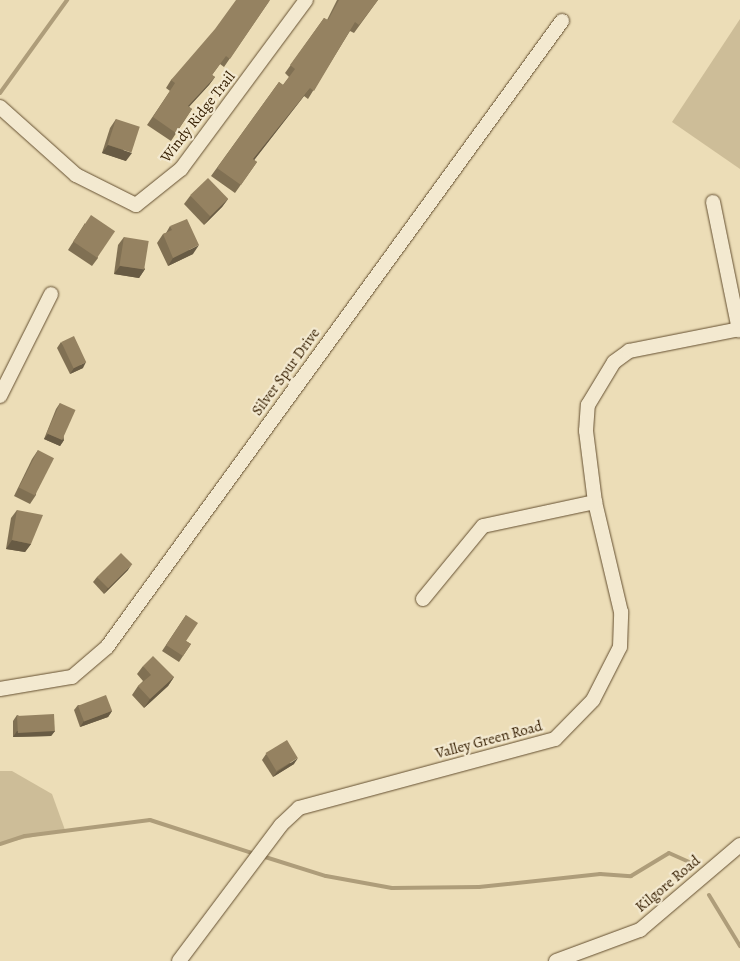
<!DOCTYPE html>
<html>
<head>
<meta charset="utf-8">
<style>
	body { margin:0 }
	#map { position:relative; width:740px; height:961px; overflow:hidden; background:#ecddb7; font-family:Alegreya,serif }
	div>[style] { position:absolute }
	.green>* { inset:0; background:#cdbd98 }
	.stream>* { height:4px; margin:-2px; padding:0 2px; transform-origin:2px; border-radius:2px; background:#ae9d7a }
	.roads { filter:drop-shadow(0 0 1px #644f30) drop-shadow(0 0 1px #644f30) }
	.minor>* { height:14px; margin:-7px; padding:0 7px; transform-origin:7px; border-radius:7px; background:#f3e9d0 }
	.wall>* { inset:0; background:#807053 }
	.shaded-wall>* { inset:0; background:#685b44 }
	.building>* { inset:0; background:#958261; transform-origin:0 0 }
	span { translate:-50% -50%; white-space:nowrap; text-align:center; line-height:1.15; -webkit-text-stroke:4.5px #f3e9d0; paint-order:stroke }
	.street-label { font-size:15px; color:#372003 }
</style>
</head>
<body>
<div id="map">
	<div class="green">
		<div style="clip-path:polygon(740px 19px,740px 169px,672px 122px)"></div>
		<div style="clip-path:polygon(0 771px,12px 771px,52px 794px,65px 830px,0 844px)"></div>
	</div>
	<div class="stream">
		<div style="left:0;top:93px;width:115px;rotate:-54.2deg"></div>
		<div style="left:0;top:844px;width:26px;rotate:-18deg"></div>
		<div style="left:25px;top:836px;width:126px;rotate:-7.3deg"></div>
		<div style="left:150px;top:820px;width:110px;rotate:17.9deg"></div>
		<div style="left:262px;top:856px;width:67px;rotate:17.4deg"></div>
		<div style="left:326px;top:876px;width:67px;rotate:10.3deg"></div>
		<div style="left:392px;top:888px;width:87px;rotate:-0.7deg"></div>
		<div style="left:479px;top:887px;width:122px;rotate:-6.1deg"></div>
		<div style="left:600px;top:874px;width:31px;rotate:4deg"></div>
		<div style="left:631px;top:876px;width:44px;rotate:-31.2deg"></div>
		<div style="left:669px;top:853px;width:27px;rotate:24deg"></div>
		<div style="left:709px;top:895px;width:60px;rotate:58.7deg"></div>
	</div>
	<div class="roads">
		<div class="minor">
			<div style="left:0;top:107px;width:102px;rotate:41.8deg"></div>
			<div style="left:76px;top:175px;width:67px;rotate:26.6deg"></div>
			<div style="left:136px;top:205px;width:58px;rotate:-38.7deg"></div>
			<div style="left:181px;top:169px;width:210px;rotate:-53.5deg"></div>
			<div style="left:713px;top:202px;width:131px;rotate:78.5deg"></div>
			<div style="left:0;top:396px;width:114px;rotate:-63.4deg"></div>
			<div style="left:423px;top:599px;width:94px;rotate:-50.6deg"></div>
			<div style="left:483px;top:526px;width:115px;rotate:-12.1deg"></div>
			<div style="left:0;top:689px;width:73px;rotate:-9.5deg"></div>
			<div style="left:72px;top:677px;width:46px;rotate:-40.6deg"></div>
			<div style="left:107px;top:647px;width:774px;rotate:-53.99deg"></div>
			<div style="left:179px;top:961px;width:170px;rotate:-53.1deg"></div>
			<div style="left:281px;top:825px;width:25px;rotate:-43deg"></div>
			<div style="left:299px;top:808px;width:265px;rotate:-15.1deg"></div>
			<div style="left:555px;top:739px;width:54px;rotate:-45.7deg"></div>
			<div style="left:593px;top:700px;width:59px;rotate:-63deg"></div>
			<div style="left:620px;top:647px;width:35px;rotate:-88deg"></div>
			<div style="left:621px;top:612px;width:113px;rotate:-103.3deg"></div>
			<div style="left:595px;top:502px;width:72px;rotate:-97.2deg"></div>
			<div style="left:586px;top:431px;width:26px;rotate:-86deg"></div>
			<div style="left:588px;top:405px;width:50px;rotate:-58.8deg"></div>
			<div style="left:614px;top:362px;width:19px;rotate:-36deg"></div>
			<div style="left:629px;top:351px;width:113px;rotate:-11.2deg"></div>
			<div style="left:556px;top:961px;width:90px;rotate:-20.3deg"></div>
			<div style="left:640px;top:930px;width:131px;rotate:-40.4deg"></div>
		</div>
	</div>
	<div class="wall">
		<div style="clip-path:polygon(270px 0,224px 67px,220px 64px,212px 75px,215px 77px,209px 85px,189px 107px,192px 109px,171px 141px,147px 125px,170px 91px,166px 88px,171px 80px)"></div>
		<div style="clip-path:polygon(337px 0,378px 0,354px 33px,350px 31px,308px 99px,304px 96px,254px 160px,257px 162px,235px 193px,211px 176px,279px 82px,283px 85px,289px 77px,285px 73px,324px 18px,327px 20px)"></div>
		<div style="clip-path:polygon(116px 119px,126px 161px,102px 153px,110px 128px)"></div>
		<div style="clip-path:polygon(190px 196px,228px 199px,222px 207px,204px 225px,184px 204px)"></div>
		<div style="clip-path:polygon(85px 223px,98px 258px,92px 266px,68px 250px)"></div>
		<div style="clip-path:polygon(170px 226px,193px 254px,168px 266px,157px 243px,163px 234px,166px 233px)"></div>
		<div style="clip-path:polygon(124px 237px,145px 269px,139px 278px,114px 274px,118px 245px)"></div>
		<div style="clip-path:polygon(61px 342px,83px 368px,70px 374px,57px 348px)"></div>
		<div style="clip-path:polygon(60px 403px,64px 440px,60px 446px,44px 439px,56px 409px)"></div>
		<div style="clip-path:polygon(38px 450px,36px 495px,30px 504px,14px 496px,32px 459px)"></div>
		<div style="clip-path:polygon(17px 510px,31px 544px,25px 552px,6px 549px,11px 518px)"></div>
		<div style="clip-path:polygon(128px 570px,104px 594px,93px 582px,97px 577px)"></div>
		<div style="clip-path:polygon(186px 615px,186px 641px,191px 644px,179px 662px,162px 651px)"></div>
		<div style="clip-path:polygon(143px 666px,174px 677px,168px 686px,144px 708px,132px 695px,138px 686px,143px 681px,137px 674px)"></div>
		<div style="clip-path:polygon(78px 705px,112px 711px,108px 717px,80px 727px,74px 710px)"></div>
		<div style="clip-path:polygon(17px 715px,55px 731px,51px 736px,13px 737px,13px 721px)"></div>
		<div style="clip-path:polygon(266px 754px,294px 764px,273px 777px,262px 760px)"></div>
	</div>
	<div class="shaded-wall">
		<div style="clip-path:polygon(215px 77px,209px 85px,182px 114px,188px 106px)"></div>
		<div style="clip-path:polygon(310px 88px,304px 96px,248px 168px,253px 159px)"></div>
		<div style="clip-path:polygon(108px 145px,132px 153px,126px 161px,102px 153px)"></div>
		<div style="clip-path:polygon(228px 199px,222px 207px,204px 225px,210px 217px)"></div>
		<div style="clip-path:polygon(199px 245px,193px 254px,168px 266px,173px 258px)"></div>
		<div style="clip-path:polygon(120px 266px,145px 269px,139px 278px,114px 274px)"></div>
		<div style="clip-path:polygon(86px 362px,83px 368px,70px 374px,74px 368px)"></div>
		<div style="clip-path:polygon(48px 434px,64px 440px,60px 446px,44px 439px)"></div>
		<div style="clip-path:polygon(12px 540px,31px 544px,25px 552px,6px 549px)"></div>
		<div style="clip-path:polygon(132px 564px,128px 570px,104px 594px,108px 588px)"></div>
		<div style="clip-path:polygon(174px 677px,168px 686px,144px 708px,150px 699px)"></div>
		<div style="clip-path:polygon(112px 711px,108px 717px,80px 727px,84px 721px)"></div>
		<div style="clip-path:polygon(17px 731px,55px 731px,51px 736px,13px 737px)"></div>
		<div style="clip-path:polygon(298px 758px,294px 764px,273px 777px,277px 772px)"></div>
	</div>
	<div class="building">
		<div style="clip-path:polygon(236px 0,270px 0,230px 59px,226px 56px,212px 75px,215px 77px,188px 106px,192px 109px,176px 133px,153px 117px,175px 83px,171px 80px,215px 29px)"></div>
		<div style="clip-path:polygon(339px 0,378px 0,359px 25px,355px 22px,314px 91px,310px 88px,253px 159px,257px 162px,241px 185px,217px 168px,279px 82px,283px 85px,295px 69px,290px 65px,324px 18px,328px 20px)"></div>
		<div style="left:116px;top:119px;width:25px;height:27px;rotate:18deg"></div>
		<div style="left:208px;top:178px;width:29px;height:25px;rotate:46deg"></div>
		<div style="left:91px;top:215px;width:29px;height:32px;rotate:34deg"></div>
		<div style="clip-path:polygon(187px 219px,199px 245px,173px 258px,163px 234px,172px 230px,170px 226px)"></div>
		<div style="left:124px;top:237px;width:25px;height:29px;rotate:9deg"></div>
		<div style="left:74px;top:336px;width:29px;height:14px;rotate:65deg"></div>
		<div style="left:60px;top:403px;width:17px;height:33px;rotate:24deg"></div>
		<div style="left:38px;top:450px;width:18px;height:42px;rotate:27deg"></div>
		<div style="clip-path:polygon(17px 510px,43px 515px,31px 544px,12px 540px)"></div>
		<div style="left:121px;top:553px;width:16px;height:34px;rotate:45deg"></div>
		<div style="clip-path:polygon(186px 615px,198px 623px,186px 641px,191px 644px,183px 656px,166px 645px)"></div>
		<div style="clip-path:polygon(153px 656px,174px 677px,150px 699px,138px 686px,151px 675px,143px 666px)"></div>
		<div style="left:106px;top:695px;width:17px;height:30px;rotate:69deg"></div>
		<div style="left:54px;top:714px;width:17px;height:37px;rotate:87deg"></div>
		<div style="left:287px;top:740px;width:21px;height:25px;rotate:59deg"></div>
	</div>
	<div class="street-label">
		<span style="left:198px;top:117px;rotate:-52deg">Windy Ridge Trail</span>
		<span style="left:286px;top:372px;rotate:-54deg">Silver Spur Drive</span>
		<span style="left:489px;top:740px;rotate:-15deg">Valley Green Road</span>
		<span style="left:668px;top:884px;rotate:-40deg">Kilgore Road</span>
	</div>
</div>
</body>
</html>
